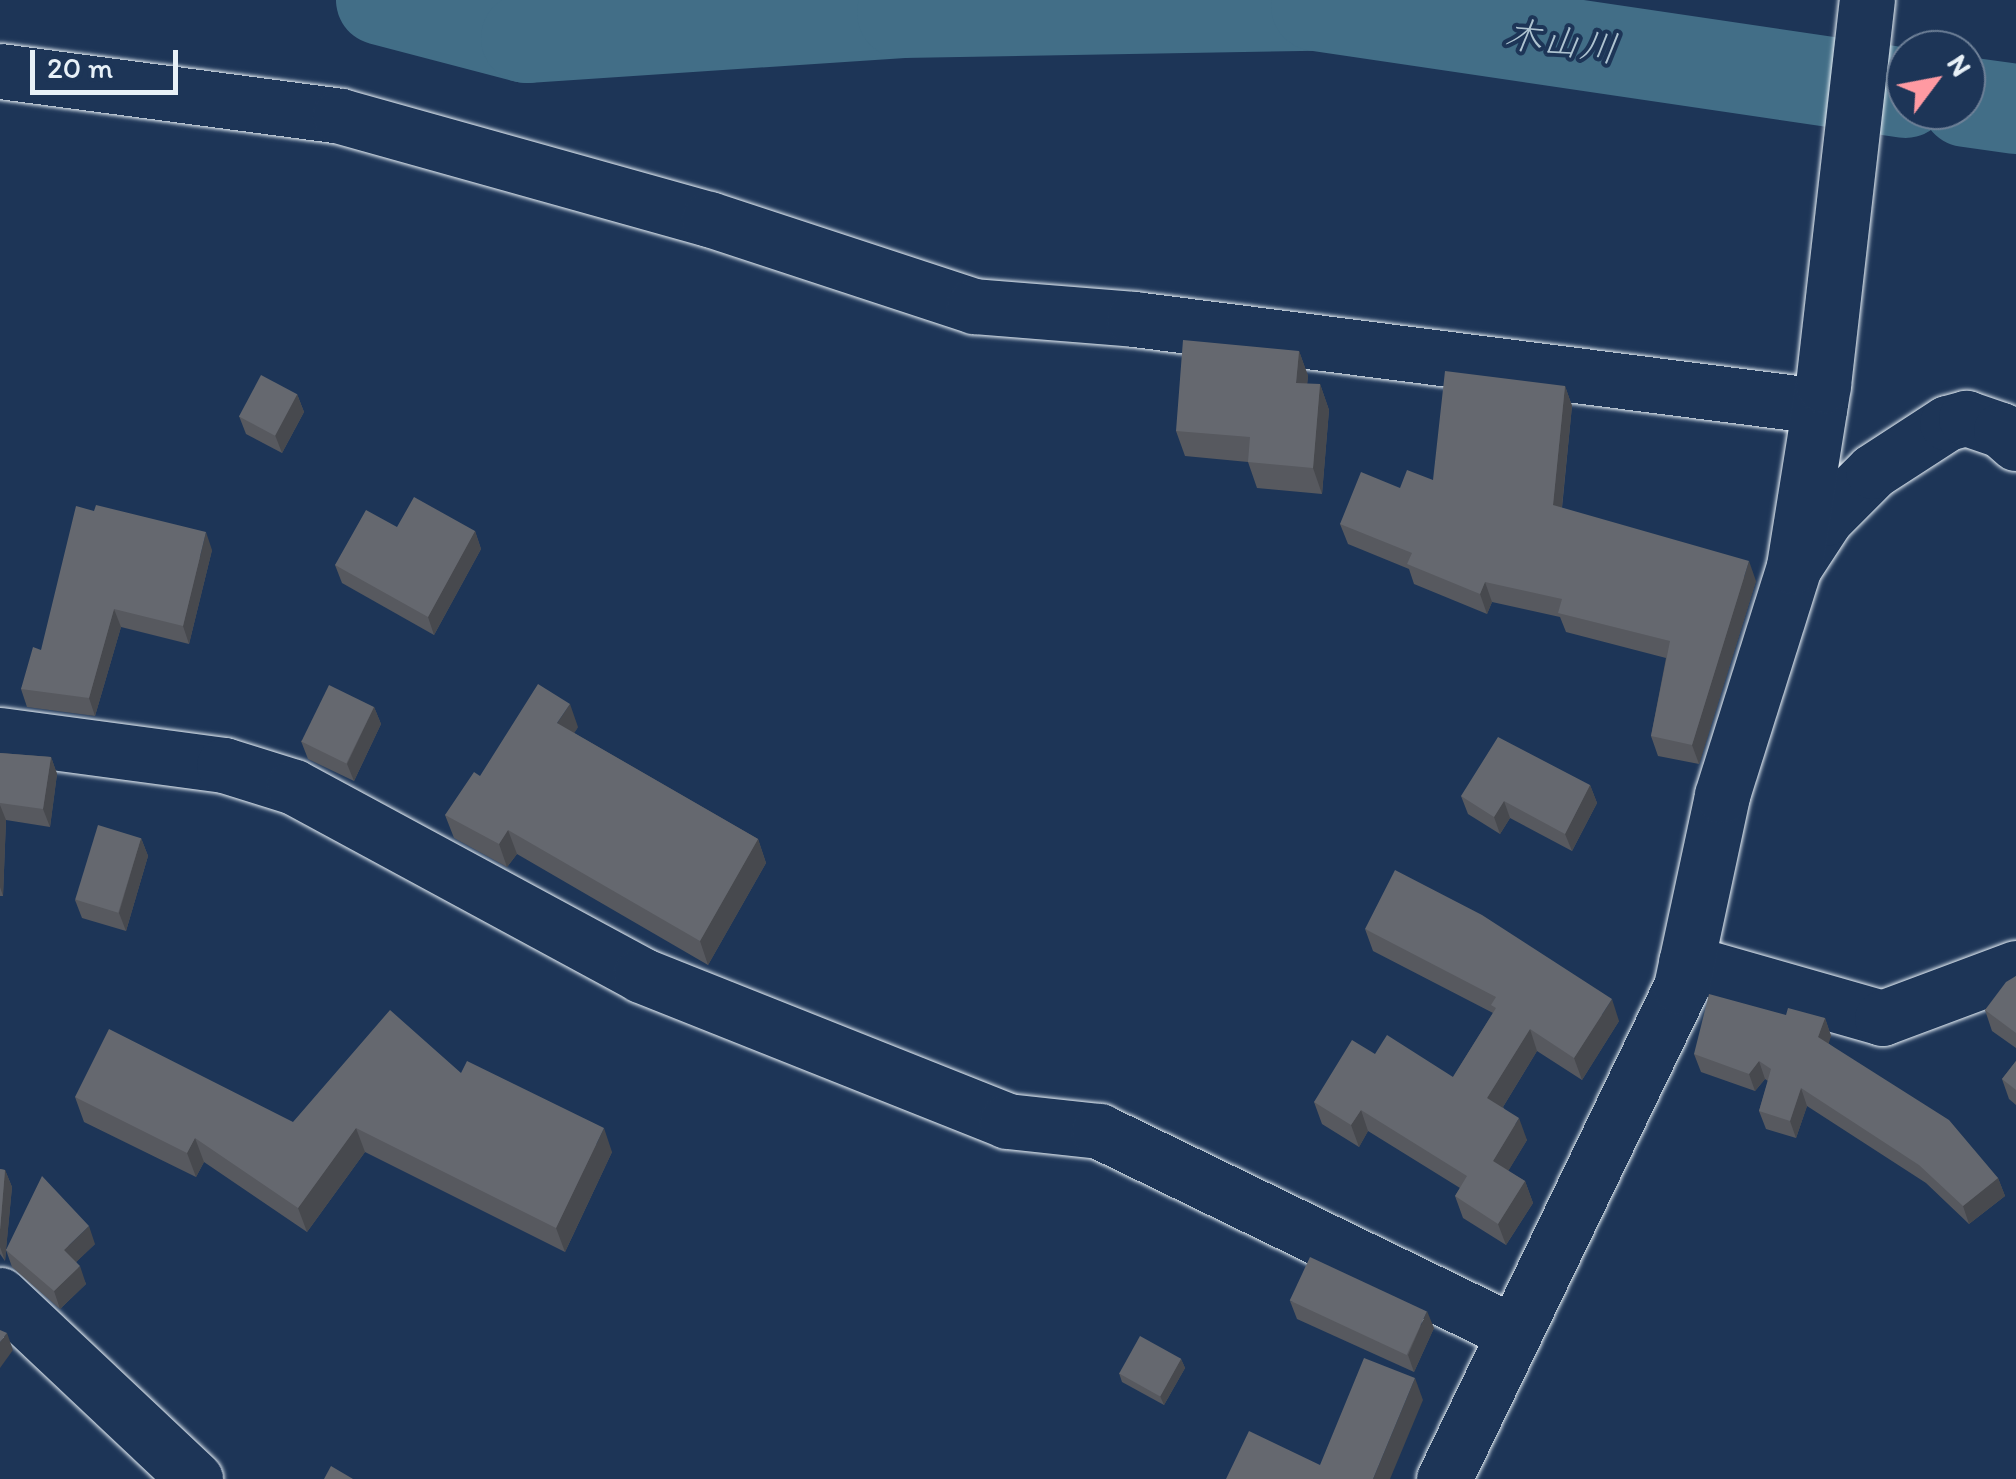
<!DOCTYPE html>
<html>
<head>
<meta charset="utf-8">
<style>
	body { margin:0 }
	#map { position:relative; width:2016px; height:1479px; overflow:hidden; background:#1d3557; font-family:Itim,"Klee One",sans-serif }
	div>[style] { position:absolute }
	.river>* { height:90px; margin:-45px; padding:0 45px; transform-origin:45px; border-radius:45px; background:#426e87 }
	.roads { filter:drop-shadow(0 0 2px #e8f1f8) drop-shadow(0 0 2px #e8f1f8) }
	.street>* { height:55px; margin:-27.5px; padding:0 27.5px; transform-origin:27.5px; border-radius:27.5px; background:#1d3557 }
	.wall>* { inset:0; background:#57595f }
	.shaded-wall>* { inset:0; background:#47494e }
	.building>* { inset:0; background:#65686f; transform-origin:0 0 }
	span { translate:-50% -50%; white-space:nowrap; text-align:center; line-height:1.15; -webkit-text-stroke:8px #1d3557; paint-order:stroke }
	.water-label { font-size:38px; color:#aec3d0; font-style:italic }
	.north { position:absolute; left:1886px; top:30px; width:100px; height:100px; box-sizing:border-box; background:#1d3557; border:2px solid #6e8097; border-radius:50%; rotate:58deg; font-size:28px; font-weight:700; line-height:40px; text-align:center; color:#e8f1f8 }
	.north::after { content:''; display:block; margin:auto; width:35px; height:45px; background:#ff9aa2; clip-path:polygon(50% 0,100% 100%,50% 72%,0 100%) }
	.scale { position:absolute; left:30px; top:50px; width:148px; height:45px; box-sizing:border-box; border:5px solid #e8f1f8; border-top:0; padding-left:12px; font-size:30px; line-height:35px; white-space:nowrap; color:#e8f1f8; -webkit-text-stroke:8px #1d3557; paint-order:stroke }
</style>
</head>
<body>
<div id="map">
	<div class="river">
		<div style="left:381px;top:0;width:150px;rotate:14.7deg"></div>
		<div style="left:526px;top:38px;width:377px;rotate:-3.8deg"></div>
		<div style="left:902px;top:13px;width:414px;rotate:-1deg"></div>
		<div style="left:1316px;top:6px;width:596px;rotate:8.39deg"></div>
		<div style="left:1966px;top:102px;width:50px;rotate:8deg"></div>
	</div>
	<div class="roads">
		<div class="street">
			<div style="left:0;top:71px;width:343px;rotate:7.5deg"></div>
			<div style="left:340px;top:116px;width:383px;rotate:15.6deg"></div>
			<div style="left:709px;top:219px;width:279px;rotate:18.2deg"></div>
			<div style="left:974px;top:306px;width:161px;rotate:4.6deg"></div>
			<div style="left:1134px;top:319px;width:691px;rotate:7.23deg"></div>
			<div style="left:1796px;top:564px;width:55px;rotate:-56.9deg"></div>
			<div style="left:1826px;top:518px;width:66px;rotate:-45deg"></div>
			<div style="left:1873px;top:471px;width:88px;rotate:-33deg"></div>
			<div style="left:1947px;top:423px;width:20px;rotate:-15deg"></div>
			<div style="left:1966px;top:418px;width:37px;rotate:19deg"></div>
			<div style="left:2001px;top:430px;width:20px;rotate:41deg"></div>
			<div style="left:0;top:735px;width:226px;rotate:7.6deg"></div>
			<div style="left:224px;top:765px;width:73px;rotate:17.4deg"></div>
			<div style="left:294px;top:787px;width:395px;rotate:28.4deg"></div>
			<div style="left:641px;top:975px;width:394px;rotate:21.7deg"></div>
			<div style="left:1007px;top:1121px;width:93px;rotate:6.2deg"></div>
			<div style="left:1099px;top:1131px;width:460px;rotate:25.9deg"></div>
			<div style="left:1686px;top:962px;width:204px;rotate:15.9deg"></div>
			<div style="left:1882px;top:1018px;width:143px;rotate:-20.5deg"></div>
			<div style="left:0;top:1295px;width:268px;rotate:43.3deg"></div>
			<div style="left:1444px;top:1479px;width:546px;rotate:-64.28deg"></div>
			<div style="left:1681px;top:987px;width:196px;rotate:-77.9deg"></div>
			<div style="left:1722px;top:795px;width:240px;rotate:-72.5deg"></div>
			<div style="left:1794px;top:566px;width:183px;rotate:-80.9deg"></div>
			<div style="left:1823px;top:385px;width:388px;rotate:-83.5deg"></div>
		</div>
	</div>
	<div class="wall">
		<div style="clip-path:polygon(1299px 351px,1308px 376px,1307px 384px,1320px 384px,1329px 410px,1322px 494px,1257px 488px,1248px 462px,1185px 456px,1176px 431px)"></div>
		<div style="clip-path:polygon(1565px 386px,1572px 406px,1562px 508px,1756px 581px,1699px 764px,1658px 756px,1651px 736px,1666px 658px,1566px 632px,1560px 617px,1492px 602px,1487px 614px,1414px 584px,1409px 569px,1348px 544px,1340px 524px,1400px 488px,1433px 480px)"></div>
		<div style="clip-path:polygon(297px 394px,304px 412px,282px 453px,246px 434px,239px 416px)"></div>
		<div style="clip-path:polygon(397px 527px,475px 531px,481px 549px,434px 635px,342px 583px,335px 565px)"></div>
		<div style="clip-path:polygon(212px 550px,189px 644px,121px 627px,95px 716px,27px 707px,21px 689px,41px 650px)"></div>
		<div style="clip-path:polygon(374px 707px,381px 724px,354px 781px,308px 759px,301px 741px)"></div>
		<div style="clip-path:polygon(578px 727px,574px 733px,758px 839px,766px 863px,708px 965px,517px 854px,507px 867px,454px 838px,445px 815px)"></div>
		<div style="clip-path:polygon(0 753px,51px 757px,57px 774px,50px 827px,6px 820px,3px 896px,0 896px)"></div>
		<div style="clip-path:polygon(1590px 785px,1597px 803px,1572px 851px,1510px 818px,1500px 834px,1468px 814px,1461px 796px)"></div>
		<div style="clip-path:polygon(141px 838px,148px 856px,126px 931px,82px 918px,75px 900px)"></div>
		<div style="clip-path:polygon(1365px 929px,1619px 1021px,1582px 1080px,1537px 1051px,1503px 1107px,1527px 1140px,1508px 1171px,1525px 1181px,1533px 1203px,1506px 1245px,1463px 1218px,1455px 1196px,1460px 1188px,1368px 1131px,1359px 1147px,1322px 1124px,1314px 1102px,1375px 1054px,1453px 1077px,1493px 1013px,1373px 951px)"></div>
		<div style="clip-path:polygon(2016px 976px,2016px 1048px,1992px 1031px,1985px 1010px)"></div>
		<div style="clip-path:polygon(1786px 1015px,1825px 1018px,1831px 1036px,1828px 1043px,1998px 1178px,2005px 1196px,1969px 1224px,1926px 1183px,1807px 1106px,1796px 1138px,1766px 1129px,1759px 1111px,1768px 1081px,1765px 1079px,1755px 1091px,1701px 1072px,1694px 1054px)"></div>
		<div style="clip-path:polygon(2016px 1061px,2016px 1105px,2009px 1099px,2002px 1079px)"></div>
		<div style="clip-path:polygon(461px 1073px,612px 1152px,565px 1252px,365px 1152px,307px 1232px,204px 1162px,196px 1177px,84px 1122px,75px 1097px,293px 1122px)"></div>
		<div style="clip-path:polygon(0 1169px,5px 1170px,12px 1187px,6px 1249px,95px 1244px,76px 1262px,86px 1284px,60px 1309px,12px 1267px,6px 1250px,5px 1261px,0 1254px)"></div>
		<div style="clip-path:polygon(1290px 1301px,1434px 1328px,1414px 1372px,1297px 1319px)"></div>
		<div style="clip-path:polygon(1181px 1359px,1185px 1368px,1164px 1405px,1122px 1382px,1119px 1373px)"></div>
	</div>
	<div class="shaded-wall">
		<div style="clip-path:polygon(1299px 351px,1308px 376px,1305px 408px,1296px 383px)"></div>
		<div style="clip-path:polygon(1320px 384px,1329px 410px,1322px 494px,1313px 468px)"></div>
		<div style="clip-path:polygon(1565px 386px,1572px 406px,1560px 525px,1553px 505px)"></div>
		<div style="clip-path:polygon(297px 394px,304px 412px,282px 453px,275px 435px)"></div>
		<div style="clip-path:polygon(475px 531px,481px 549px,434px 635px,428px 617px)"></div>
		<div style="clip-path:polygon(206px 532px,212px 550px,189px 644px,183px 626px)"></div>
		<div style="clip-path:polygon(1749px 561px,1756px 581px,1699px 764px,1692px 745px)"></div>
		<div style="clip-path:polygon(1485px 582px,1492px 602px,1487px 614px,1480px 594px)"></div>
		<div style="clip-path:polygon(114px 609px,121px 627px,95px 716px,89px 698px)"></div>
		<div style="clip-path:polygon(570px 704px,578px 727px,566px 746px,557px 723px)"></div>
		<div style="clip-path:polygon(374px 707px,381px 724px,354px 781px,347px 764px)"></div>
		<div style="clip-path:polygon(51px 757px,57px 774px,50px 827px,43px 809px)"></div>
		<div style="clip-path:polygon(1590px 785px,1597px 803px,1572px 851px,1565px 834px)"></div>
		<div style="clip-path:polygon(1504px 801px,1510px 818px,1500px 834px,1494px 817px)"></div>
		<div style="clip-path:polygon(0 805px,6px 820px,3px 896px,0 887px)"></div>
		<div style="clip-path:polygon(508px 830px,517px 854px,507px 867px,499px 844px)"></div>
		<div style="clip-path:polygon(141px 838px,148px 856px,126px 931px,119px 913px)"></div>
		<div style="clip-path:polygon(758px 839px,766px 863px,708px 965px,700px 941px)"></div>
		<div style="clip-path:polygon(1612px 999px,1619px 1021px,1582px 1080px,1574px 1058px)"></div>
		<div style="clip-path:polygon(1825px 1018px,1831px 1036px,1825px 1055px,1818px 1037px)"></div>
		<div style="clip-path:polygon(1530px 1029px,1537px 1051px,1495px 1120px,1487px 1098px)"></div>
		<div style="clip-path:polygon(1759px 1061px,1765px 1079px,1755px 1091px,1749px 1074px)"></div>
		<div style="clip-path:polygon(1801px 1088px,1807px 1106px,1796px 1138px,1790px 1121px)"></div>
		<div style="clip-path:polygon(1361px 1110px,1368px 1131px,1359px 1147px,1351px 1125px)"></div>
		<div style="clip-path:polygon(1519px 1118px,1527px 1140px,1501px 1183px,1493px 1161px)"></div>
		<div style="clip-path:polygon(356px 1128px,365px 1152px,307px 1232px,298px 1208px)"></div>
		<div style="clip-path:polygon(604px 1128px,612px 1152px,565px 1252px,556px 1228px)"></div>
		<div style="clip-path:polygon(195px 1138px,204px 1162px,196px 1177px,187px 1153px)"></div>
		<div style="clip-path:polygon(5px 1170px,12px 1187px,5px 1261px,0 1247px,0 1230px)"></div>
		<div style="clip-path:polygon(1998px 1178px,2005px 1196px,1969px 1224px,1963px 1206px)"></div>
		<div style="clip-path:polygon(1525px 1181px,1533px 1203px,1506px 1245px,1498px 1224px)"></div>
		<div style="clip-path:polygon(89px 1226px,95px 1244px,71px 1267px,64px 1250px)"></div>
		<div style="clip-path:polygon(80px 1266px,86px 1284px,60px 1309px,54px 1291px)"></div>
		<div style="clip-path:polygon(1427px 1311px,1434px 1328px,1414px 1372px,1408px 1355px)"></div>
		<div style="clip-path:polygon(7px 1333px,13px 1350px,0 1368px,0 1342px)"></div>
		<div style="clip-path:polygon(1181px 1359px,1185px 1368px,1164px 1405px,1160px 1396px)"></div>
		<div style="clip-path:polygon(1415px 1378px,1423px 1400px,1390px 1479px,1373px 1479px)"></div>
	</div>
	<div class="building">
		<div style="clip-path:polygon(1183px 340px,1299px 351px,1296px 383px,1320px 384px,1313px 468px,1248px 462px,1250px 437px,1176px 431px)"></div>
		<div style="clip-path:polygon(1445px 371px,1565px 386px,1553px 505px,1749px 561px,1692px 745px,1651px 736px,1670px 641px,1558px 613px,1562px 599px,1485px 582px,1480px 594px,1407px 564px,1412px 553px,1340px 524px,1361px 472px,1400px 488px,1407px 470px,1433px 480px)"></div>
		<div style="left:261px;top:375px;width:41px;height:47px;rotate:28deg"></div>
		<div style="clip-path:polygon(414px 497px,475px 531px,428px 617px,335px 565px,366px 510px,397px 527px)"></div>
		<div style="clip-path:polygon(96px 505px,206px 532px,183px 626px,114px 609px,89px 698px,21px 689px,33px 647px,41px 650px,76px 506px,94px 511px)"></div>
		<div style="clip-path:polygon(538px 684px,570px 704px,557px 723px,758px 839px,700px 941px,508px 830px,499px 844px,445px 815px,474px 772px,480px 776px)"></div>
		<div style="left:329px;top:685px;width:50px;height:63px;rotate:26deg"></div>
		<div style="clip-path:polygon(1498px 737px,1590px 785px,1565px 834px,1504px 801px,1494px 817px,1461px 796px)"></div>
		<div style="clip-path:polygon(0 753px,51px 757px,43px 809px,0 803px)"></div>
		<div style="left:98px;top:825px;width:45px;height:78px;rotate:17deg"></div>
		<div style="clip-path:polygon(1395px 870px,1482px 915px,1612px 999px,1574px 1058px,1530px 1029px,1487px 1098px,1519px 1118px,1493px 1161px,1525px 1181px,1498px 1224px,1455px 1196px,1467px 1176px,1361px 1110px,1351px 1125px,1314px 1102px,1352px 1040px,1375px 1054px,1387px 1035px,1453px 1077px,1496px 1008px,1491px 1005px,1496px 997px,1365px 929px)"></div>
		<div style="clip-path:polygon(2016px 976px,2016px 1033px,1985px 1010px,2006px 982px)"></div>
		<div style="clip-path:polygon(1709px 994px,1786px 1015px,1788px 1008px,1825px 1018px,1818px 1037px,1949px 1120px,1998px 1178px,1963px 1206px,1919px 1165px,1801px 1088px,1790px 1121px,1759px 1111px,1771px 1069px,1759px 1061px,1749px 1074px,1694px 1054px)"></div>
		<div style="clip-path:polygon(390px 1010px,461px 1073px,467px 1061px,604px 1128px,556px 1228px,356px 1128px,298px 1208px,195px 1138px,187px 1153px,75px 1097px,109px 1029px,293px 1122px)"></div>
		<div style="clip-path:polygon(2016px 1061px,2016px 1090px,2002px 1079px)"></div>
		<div style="clip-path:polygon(0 1169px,5px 1170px,0 1230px)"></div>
		<div style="clip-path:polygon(42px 1176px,89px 1226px,64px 1250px,80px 1266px,54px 1291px,6px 1250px)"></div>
		<div style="left:1310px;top:1257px;width:129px;height:48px;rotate:25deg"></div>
		<div style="clip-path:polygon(0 1330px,7px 1333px,0 1342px)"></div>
		<div style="left:1140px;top:1336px;width:47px;height:43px;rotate:29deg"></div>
		<div style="clip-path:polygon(1364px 1358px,1415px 1378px,1373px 1479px,1226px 1479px,1249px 1431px,1320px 1465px)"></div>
		<div style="clip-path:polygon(331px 1466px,353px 1479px,324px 1479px)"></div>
	</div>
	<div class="water-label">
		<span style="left:1561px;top:42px;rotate:8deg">木山川</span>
	</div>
	<div class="north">N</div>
	<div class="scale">20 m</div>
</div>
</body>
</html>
